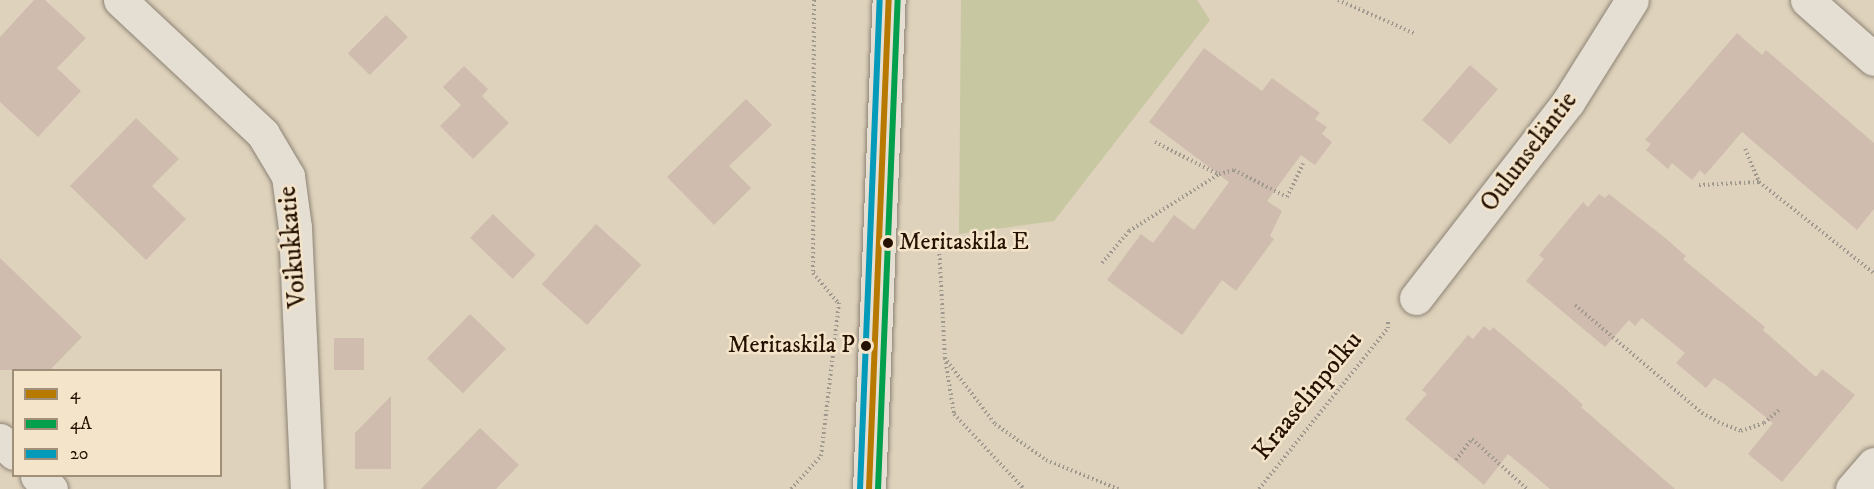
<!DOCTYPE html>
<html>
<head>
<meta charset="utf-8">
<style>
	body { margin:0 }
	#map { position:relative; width:1874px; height:489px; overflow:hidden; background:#ded2bc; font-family:"IM FELL DW Pica",serif }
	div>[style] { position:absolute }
	.green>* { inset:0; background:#c7c7a2 }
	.building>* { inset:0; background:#cfbcae; transform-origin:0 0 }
	.path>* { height:4px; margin-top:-2px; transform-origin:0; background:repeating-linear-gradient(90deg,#9f988e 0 1.5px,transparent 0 4.5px) }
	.roads { filter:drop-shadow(0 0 2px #8d8374) drop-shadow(0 0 2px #8d8374) }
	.minor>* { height:33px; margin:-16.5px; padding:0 16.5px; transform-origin:16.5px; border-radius:16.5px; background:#e5ded3 }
	.secondary>* { height:33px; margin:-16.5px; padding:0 16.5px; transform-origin:16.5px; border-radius:16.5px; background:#e5ded3 }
	.bus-1>* { height:6px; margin:-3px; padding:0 3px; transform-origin:3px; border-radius:3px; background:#b87900 }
	.bus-2>* { height:6px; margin:-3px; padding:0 3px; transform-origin:3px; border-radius:3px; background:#029f4d }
	.bus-3>* { height:6px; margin:-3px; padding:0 3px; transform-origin:3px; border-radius:3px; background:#049ab9 }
	.dots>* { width:16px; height:16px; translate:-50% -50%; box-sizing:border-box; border:3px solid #f3e4ca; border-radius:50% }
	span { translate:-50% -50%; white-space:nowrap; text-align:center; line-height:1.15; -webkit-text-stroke:5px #f3e4ca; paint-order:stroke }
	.bus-label { font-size:24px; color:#261100 }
	.left { translate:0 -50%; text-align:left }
	.right { translate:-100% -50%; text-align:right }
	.street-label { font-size:26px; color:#261100 }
	.legend { position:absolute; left:12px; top:369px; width:210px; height:108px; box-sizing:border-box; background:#f3e4ca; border:2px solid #a19079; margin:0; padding:8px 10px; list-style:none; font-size:18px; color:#261100 }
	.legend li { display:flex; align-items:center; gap:12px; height:30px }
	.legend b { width:30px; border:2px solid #a19079 }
</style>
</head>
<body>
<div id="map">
	<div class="green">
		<div style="clip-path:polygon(961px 0,1197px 0,1210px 20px,1054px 221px,959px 234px)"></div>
	</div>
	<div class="building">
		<div style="clip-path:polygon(34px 0,45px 0,86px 38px,57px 68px,81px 91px,38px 137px,0 102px,0 37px)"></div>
		<div style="left:386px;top:15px;width:31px;height:54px;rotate:45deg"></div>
		<div style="clip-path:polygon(1737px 33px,1762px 55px,1766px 50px,1874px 143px,1874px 209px,1857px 230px,1742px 132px,1705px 175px,1700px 170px,1692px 180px,1672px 163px,1668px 169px,1646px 150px,1651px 144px,1645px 140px)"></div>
		<div style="clip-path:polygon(1204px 48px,1262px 91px,1272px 78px,1320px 113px,1315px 119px,1327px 127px,1322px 134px,1332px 142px,1315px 165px,1301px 155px,1267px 201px,1282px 211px,1270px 236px,1274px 239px,1236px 291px,1222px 280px,1182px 335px,1107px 280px,1141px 234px,1153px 243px,1174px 215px,1194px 230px,1229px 182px,1149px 122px)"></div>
		<div style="left:1470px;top:65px;width:37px;height:73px;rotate:41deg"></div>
		<div style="clip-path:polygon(464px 66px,488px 89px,482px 96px,509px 123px,473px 159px,440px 126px,461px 105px,443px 87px)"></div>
		<div style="clip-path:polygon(746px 99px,772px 125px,729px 166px,751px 188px,714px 225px,667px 177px)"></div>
		<div style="clip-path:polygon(136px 118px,179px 159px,152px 186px,186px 219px,146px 260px,70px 186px)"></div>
		<div style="clip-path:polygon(1599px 194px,1605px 198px,1609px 194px,1664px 237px,1686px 256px,1683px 259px,1765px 327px,1763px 330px,1816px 377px,1822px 369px,1855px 395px,1782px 482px,1748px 454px,1773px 423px,1723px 383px,1714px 378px,1706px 388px,1676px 363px,1685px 353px,1642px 318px,1635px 326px,1629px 320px,1605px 347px,1526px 281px,1544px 259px,1539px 255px,1583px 202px,1588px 207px)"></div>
		<div style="left:493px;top:214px;width:59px;height:33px;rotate:44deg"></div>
		<div style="left:596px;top:224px;width:61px;height:81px;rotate:42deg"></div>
		<div style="clip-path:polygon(0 258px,82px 337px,50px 370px,0 370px)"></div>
		<div style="left:470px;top:314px;width:50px;height:62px;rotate:44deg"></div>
		<div style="clip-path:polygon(1484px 326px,1490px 331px,1493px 327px,1567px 390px,1583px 405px,1581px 407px,1675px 489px,1550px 489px,1508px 454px,1484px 485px,1405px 419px,1427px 394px,1422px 390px,1468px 335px,1473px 339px)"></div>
		<div style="left:334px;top:338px;width:30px;height:32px"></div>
		<div style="clip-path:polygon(391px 396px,391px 469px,355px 469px,355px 433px)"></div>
		<div style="clip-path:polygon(480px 428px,519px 465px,496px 489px,421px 489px)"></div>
	</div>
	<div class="path">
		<div style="left:814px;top:0;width:273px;rotate:90.2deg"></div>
		<div style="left:813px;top:273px;width:39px;rotate:50deg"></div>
		<div style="left:1338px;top:0;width:85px;rotate:23.6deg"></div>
		<div style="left:1155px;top:142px;width:71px;rotate:26.9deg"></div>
		<div style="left:1745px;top:149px;width:36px;rotate:67deg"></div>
		<div style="left:1699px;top:185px;width:60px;rotate:-2.9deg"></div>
		<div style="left:1759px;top:182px;width:147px;rotate:38.4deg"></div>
		<div style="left:939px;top:245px;width:113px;rotate:87deg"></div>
		<div style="left:945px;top:358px;width:57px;rotate:80.9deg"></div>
		<div style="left:954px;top:414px;width:103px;rotate:47deg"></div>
		<div style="left:1102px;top:263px;width:42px;rotate:-49.8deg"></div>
		<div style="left:1129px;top:231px;width:107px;rotate:-32.3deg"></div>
		<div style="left:1219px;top:174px;width:16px;rotate:-15deg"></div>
		<div style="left:1234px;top:170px;width:59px;rotate:27deg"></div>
		<div style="left:1287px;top:197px;width:37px;rotate:-64deg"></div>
		<div style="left:1575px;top:305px;width:167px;rotate:40.4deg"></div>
		<div style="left:1702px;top:413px;width:18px;rotate:29deg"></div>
		<div style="left:1718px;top:422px;width:25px;rotate:21deg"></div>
		<div style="left:1741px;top:431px;width:24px;rotate:-19deg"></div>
		<div style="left:1764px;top:423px;width:21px;rotate:-41deg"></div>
		<div style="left:947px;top:361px;width:79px;rotate:52.7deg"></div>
		<div style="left:995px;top:424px;width:62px;rotate:35.2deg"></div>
		<div style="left:1046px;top:460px;width:78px;rotate:21.9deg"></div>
		<div style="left:1456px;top:460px;width:26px;rotate:-53deg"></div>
		<div style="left:1472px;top:439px;width:74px;rotate:42.3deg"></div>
		<div style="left:791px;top:489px;width:45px;rotate:-47.7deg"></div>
		<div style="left:821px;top:456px;width:155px;rotate:-83.3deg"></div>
		<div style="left:1259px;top:489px;width:206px;rotate:-51.3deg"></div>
		<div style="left:1388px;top:328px;width:9px;rotate:-90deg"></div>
	</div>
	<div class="roads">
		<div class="minor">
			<div style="left:120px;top:0;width:196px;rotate:43.1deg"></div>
			<div style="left:263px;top:134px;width:49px;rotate:59.2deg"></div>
			<div style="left:288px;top:176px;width:52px;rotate:82.3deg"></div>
			<div style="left:295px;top:228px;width:261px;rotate:87.4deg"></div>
			<div style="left:1807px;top:0;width:89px;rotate:41.4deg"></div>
			<div style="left:1416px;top:298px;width:248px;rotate:-52.2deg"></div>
			<div style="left:1568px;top:102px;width:120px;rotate:-57.9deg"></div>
			<div style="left:0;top:440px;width:19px;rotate:43deg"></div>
			<div style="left:37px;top:476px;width:19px;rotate:43deg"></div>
			<div style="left:1852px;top:489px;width:33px;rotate:-49deg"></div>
		</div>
		<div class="secondary">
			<div style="left:869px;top:489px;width:489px;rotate:-87.7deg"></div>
		</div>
	</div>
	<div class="bus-1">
		<div style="left:869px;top:489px;width:489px;rotate:-87.7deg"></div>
	</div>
	<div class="bus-2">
		<div style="left:878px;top:489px;width:489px;rotate:-87.7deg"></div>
	</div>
	<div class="bus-3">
		<div style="left:860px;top:489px;width:489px;rotate:-87.7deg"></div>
	</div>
	<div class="dots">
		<div style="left:888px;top:243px;background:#261100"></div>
		<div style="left:866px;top:346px;background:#261100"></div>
	</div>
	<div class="bus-label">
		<span class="left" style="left:899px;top:243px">Meritaskila E</span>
		<span class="right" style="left:855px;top:346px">Meritaskila P</span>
	</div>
	<div class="street-label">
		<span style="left:1529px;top:152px;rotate:-53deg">Oulunseläntie</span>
		<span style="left:293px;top:247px;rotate:-95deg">Voikukkatie</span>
		<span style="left:1308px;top:396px;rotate:-51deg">Kraaselinpolku</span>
	</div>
	<ul class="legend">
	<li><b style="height:8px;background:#b87900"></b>4</li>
	<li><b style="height:8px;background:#029f4d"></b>4A</li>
	<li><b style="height:8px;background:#049ab9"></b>20</li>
	</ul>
</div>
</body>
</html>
